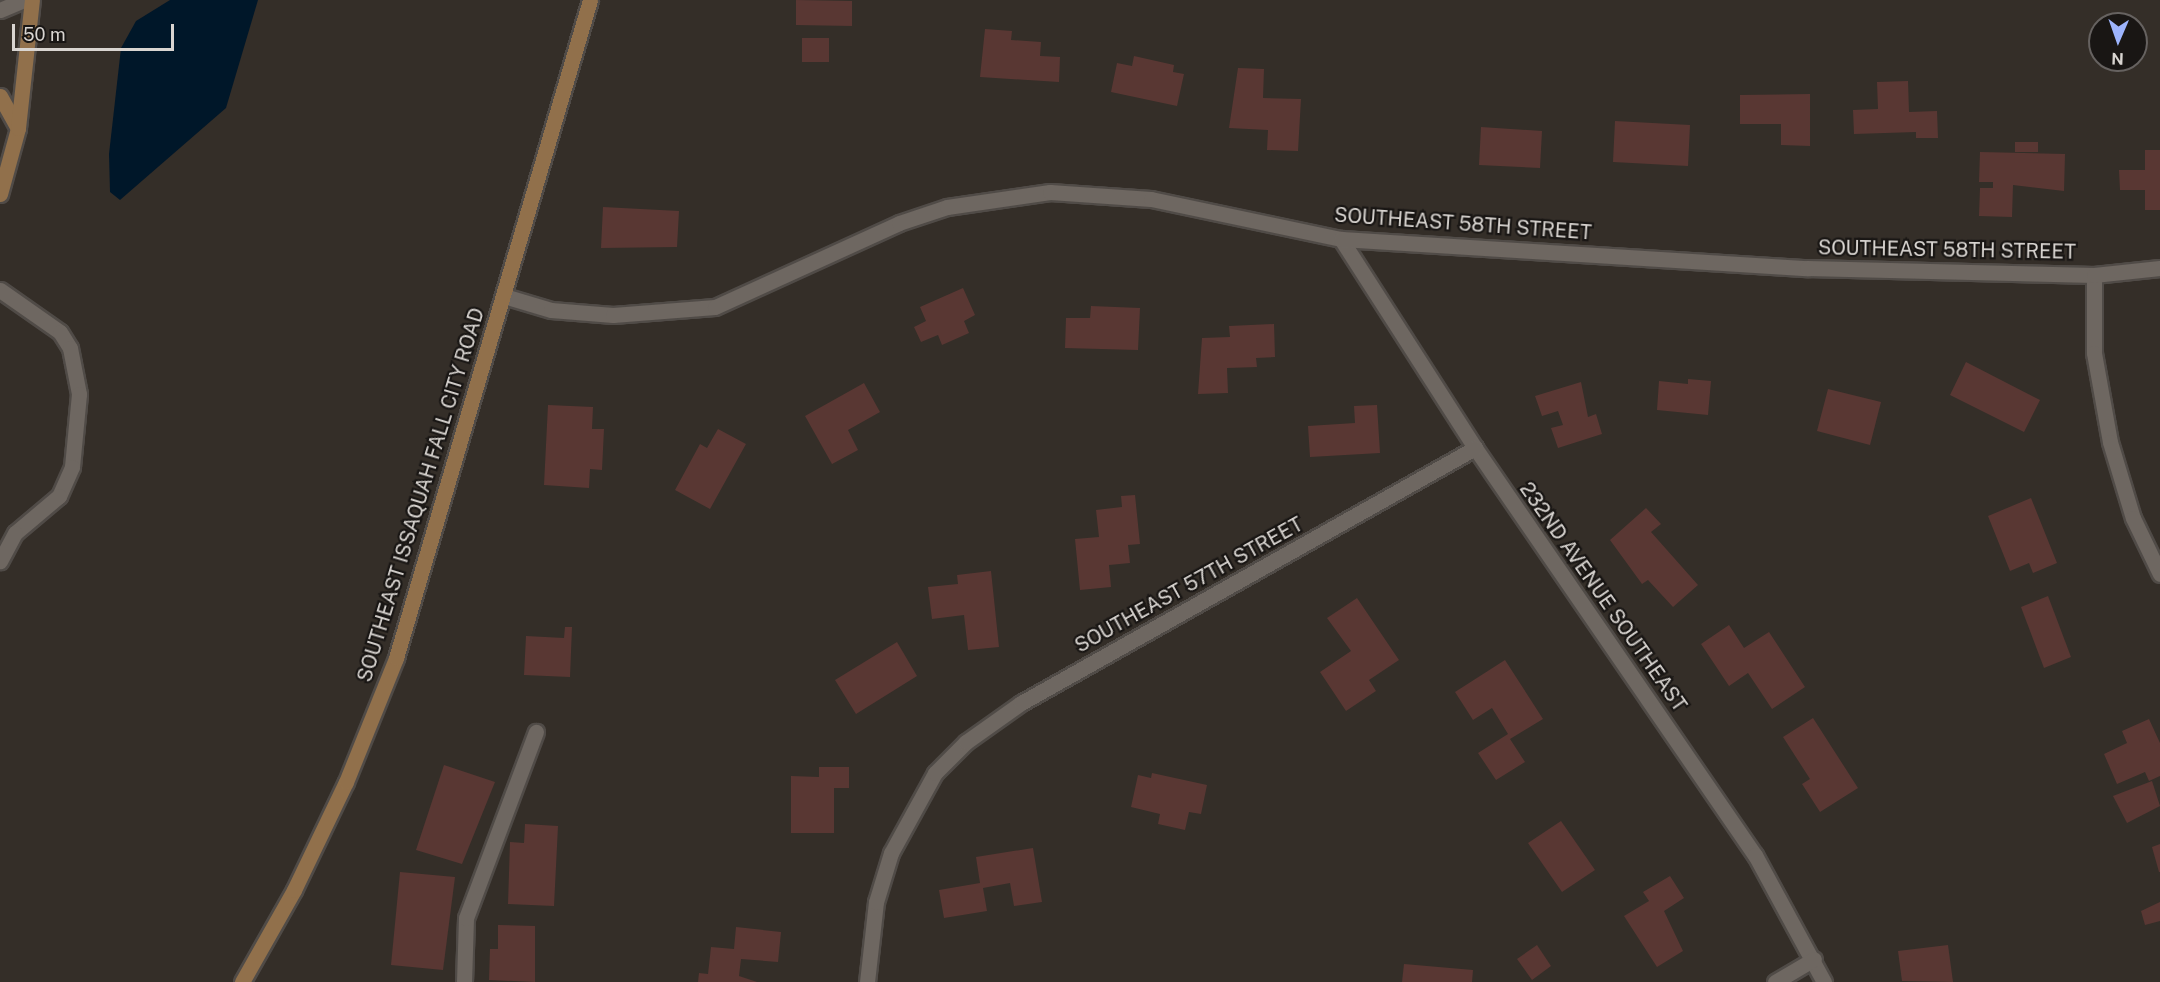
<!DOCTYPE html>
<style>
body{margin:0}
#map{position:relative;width:2160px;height:982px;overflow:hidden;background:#342e28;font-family:"Public Sans",sans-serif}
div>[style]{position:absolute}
.water>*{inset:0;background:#001729}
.building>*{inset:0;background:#593733}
.roads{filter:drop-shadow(2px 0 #504b47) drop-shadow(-2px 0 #504b47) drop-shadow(0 2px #504b47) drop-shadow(0 -2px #504b47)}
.street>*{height:15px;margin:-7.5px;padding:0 7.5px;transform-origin:7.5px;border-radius:7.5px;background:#6e6761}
.secondary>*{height:15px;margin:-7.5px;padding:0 7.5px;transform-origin:7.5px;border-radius:7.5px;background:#91704b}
span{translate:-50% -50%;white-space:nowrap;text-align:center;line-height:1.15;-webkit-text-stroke:4.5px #191614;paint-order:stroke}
.street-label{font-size:20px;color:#d9d5d1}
.north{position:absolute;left:2088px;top:12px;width:60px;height:60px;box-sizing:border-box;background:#191614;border:2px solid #666260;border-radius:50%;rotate:182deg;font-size:16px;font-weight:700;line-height:24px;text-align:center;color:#d9d5d1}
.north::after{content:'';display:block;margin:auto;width:21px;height:27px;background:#9db4fd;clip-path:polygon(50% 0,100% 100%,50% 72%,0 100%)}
.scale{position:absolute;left:12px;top:24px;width:162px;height:27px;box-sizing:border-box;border:3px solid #d9d5d1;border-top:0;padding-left:8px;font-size:18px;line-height:21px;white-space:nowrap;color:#d9d5d1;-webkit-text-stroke:4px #191614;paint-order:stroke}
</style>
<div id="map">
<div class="water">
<i style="clip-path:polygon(170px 0,258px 0,226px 108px,120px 200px,110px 192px,109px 154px,121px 48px,136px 21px)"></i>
</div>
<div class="building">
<i style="clip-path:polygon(796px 0,852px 1px,852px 26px,796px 25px)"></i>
<i style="clip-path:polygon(985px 29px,1012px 31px,1011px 40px,1041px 42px,1040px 56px,1060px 57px,1059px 82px,980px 77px)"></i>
<i style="clip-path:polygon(802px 38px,829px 38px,829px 62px,802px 62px)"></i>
<i style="clip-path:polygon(1134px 56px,1174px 65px,1173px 72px,1184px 74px,1177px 106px,1111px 92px,1117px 63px,1132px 66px)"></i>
<i style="clip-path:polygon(1238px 68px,1264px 69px,1263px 98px,1301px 99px,1298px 151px,1267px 150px,1268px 130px,1229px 128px)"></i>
<i style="clip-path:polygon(1908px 81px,1909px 112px,1937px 111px,1938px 138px,1916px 138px,1916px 132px,1854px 134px,1853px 110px,1878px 109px,1877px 82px)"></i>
<i style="clip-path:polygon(1810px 94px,1810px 146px,1781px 145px,1781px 124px,1740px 124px,1740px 95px)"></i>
<i style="clip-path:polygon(1615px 121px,1690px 125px,1688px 166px,1613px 162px)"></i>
<i style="clip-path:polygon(1481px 127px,1542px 131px,1540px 168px,1479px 165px)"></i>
<i style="clip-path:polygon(2015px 142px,2038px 142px,2038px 152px,2015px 152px)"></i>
<i style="clip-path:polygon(2145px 150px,2160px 150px,2160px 210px,2145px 210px,2145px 190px,2120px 190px,2119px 170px,2145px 170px)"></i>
<i style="clip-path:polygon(1980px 152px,2065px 154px,2064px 191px,2013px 185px,2012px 217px,1979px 216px,1980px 188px,1993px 188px,1993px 182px,1979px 182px)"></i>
<i style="clip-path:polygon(603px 207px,679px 211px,677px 247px,601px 248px)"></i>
<i style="clip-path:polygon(963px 288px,975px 315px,964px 321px,969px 333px,942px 345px,938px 335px,921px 342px,914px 327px,926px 321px,920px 307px)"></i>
<i style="clip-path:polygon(1091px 306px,1140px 308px,1138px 350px,1065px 348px,1066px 318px,1090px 318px)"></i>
<i style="clip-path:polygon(1274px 324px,1275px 357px,1256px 358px,1257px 367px,1227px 368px,1228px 393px,1198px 394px,1202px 338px,1230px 337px,1229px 326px)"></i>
<i style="clip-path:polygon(1966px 362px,2040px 400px,2024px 432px,1950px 395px)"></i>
<i style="clip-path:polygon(1688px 379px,1711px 381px,1708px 415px,1657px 410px,1659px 381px,1688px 384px)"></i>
<i style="clip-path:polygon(1581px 382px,1588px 417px,1596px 414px,1602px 434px,1558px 448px,1551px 428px,1563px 425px,1558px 411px,1542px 416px,1535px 396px)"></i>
<i style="clip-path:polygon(864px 383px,880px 412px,848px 430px,858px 450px,832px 464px,805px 416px)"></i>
<i style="clip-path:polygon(1828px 389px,1881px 402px,1870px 445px,1817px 431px)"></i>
<i style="clip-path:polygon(548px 405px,593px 407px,592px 429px,604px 429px,602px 470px,590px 469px,589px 488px,544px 485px)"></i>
<i style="clip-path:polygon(1377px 405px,1380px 453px,1310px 457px,1308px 426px,1355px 423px,1354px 406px)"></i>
<i style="clip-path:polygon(718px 429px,746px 444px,710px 509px,675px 490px,700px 444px,707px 448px)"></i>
<i style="clip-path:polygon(1135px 495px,1140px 544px,1128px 545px,1130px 563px,1109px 565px,1111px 587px,1080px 590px,1075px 539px,1099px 537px,1096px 510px,1122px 507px,1121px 496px)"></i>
<i style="clip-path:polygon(2031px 498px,2057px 563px,2033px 573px,2029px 563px,2010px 571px,1988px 516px)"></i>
<i style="clip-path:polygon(1646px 508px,1661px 524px,1651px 532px,1698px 585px,1673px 607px,1648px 580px,1642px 584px,1610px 540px)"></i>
<i style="clip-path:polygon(991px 571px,999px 647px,968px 650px,964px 615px,932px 619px,928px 587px,958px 584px,957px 575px)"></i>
<i style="clip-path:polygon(2048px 596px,2071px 657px,2044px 668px,2021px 607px)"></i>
<i style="clip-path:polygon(1357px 598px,1399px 660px,1369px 680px,1376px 691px,1346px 711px,1320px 672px,1351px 651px,1327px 618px)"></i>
<i style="clip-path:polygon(1729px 625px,1744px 648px,1769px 632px,1805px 687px,1772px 709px,1748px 673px,1729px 686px,1701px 644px)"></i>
<i style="clip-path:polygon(565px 627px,572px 627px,570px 677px,524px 675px,526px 636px,564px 638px)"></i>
<i style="clip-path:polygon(897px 642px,917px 676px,856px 714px,835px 680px)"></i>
<i style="clip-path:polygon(1505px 660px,1543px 719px,1510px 739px,1525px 762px,1496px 780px,1478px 753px,1508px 734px,1492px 708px,1473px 720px,1455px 692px)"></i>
<i style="clip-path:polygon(1813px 718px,1858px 788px,1820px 812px,1802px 784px,1810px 779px,1783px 737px)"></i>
<i style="clip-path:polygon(2149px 719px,2160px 743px,2160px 776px,2149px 781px,2145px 772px,2117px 784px,2104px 754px,2127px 743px,2122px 731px)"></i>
<i style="clip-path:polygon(444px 765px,495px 782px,462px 864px,416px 850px)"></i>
<i style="clip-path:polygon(819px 767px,849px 767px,849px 788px,834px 788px,834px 833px,791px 833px,791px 776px,819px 777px)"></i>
<i style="clip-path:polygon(1152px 773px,1207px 785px,1201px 814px,1189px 812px,1185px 830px,1158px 824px,1160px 814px,1131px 807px,1138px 775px,1151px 778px)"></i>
<i style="clip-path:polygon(2152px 781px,2160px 806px,2127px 823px,2113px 796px)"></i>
<i style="clip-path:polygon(1561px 821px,1595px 870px,1562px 892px,1528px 843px)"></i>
<i style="clip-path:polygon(525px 824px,558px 826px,554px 906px,508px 904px,510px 842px,524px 843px)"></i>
<i style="clip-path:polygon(2160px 844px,2160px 872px,2159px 872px,2152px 847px)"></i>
<i style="clip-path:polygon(1033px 848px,1042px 902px,1014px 906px,1010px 883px,983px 888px,987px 911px,944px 918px,939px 890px,980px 883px,976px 857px)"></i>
<i style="clip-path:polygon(400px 872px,455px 877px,443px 970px,391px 965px)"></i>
<i style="clip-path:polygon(1670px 876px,1684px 898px,1664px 911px,1683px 951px,1657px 967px,1624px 916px,1649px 901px,1643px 892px)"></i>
<i style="clip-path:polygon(2160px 902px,2160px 921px,2145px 925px,2141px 911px)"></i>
<i style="clip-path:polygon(498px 925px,535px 926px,535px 982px,489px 980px,490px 949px,498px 949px)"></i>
<i style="clip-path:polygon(736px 927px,781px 932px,778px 962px,741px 959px,739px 976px,757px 982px,698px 982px,699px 973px,708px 974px,711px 947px,734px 949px)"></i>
<i style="clip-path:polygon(1537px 945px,1551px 966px,1532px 980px,1517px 959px)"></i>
<i style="clip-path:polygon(1948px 945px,1953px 982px,1902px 981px,1898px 951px)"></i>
<i style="clip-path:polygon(1404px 964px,1473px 970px,1472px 982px,1402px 982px)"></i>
</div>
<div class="roads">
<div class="street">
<i style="left:0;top:10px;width:25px;rotate:-23deg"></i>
<i style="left:1341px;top:239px;width:248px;rotate:57.3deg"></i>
<i style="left:1475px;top:448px;width:494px;rotate:55.5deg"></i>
<i style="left:1755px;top:855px;width:145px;rotate:61.5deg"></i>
<i style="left:2094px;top:275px;width:78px;rotate:90deg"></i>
<i style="left:2094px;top:353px;width:90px;rotate:79.8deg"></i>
<i style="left:2110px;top:442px;width:79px;rotate:73.2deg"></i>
<i style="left:2133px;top:518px;width:62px;rotate:64.3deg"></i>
<i style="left:0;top:290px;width:73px;rotate:35deg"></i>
<i style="left:60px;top:332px;width:19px;rotate:58deg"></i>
<i style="left:70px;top:348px;width:47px;rotate:78.9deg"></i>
<i style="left:79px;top:394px;width:73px;rotate:95.5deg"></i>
<i style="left:72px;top:467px;width:32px;rotate:114deg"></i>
<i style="left:59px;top:496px;width:57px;rotate:139.9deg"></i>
<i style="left:15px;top:533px;width:32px;rotate:118deg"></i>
<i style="left:504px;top:296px;width:49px;rotate:16.6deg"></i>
<i style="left:551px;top:310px;width:62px;rotate:4.6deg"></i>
<i style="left:613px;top:315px;width:102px;rotate:-4.5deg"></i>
<i style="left:715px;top:307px;width:202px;rotate:-24.5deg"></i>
<i style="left:899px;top:223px;width:51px;rotate:-18.4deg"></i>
<i style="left:947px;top:207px;width:104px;rotate:-8.3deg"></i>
<i style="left:1050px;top:192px;width:101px;rotate:4deg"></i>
<i style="left:1151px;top:199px;width:194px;rotate:11.9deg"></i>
<i style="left:1341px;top:239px;width:467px;rotate:3.6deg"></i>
<i style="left:1807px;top:268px;width:287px;rotate:1.4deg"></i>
<i style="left:2094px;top:275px;width:66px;rotate:-6.1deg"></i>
<i style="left:464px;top:982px;width:64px;rotate:-88.2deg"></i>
<i style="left:466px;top:918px;width:199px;rotate:-69.4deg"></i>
<i style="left:867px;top:982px;width:81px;rotate:-83.6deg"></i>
<i style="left:876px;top:902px;width:51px;rotate:-73deg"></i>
<i style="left:891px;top:853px;width:91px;rotate:-61.2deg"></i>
<i style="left:935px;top:773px;width:44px;rotate:-45deg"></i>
<i style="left:966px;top:742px;width:67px;rotate:-35.3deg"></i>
<i style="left:1021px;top:703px;width:521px;rotate:-29.32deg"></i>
<i style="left:1775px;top:982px;width:45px;rotate:-30.5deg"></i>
</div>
<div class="secondary">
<i style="left:0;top:96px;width:37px;rotate:61deg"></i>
<i style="left:0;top:194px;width:68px;rotate:-74.7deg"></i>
<i style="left:18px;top:128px;width:129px;rotate:-83.8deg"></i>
<i style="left:242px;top:982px;width:106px;rotate:-60.5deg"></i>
<i style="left:294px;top:890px;width:120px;rotate:-64.3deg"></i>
<i style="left:346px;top:782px;width:134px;rotate:-68deg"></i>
<i style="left:396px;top:658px;width:686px;rotate:-73.57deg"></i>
</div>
</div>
<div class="street-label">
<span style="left:1463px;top:224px;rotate:4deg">SOUTHEAST 58TH STREET</span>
<span style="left:1947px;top:250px;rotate:1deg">SOUTHEAST 58TH STREET</span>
<span style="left:421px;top:495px;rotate:-73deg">SOUTHEAST ISSAQUAH FALL CITY ROAD</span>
<span style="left:1189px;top:585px;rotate:-29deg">SOUTHEAST 57TH STREET</span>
<span style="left:1603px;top:597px;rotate:55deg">232ND AVENUE SOUTHEAST</span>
</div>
<div class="north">N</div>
<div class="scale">50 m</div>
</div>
